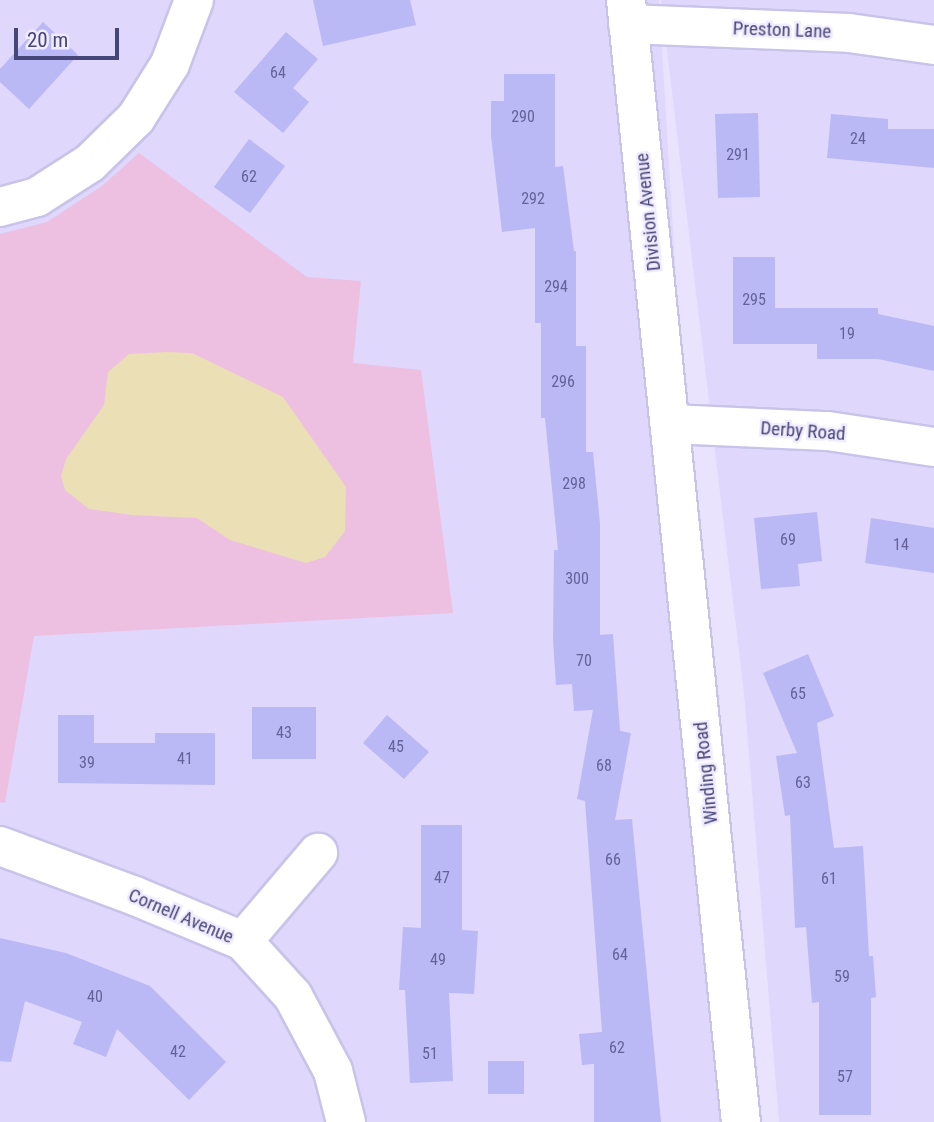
<!DOCTYPE html>
<style>
body{margin:0}
#map{position:relative;width:934px;height:1122px;overflow:hidden;background:#eae3fe;font-family:"Roboto Condensed",sans-serif}
div>[style]{position:absolute}
.residential>*{inset:0;background:#dfd7fc}
.green>*{inset:0;background:#edc0e2}
.water>*{inset:0;background:#eadfb5}
.building>*{inset:0;background:#bbb8f6}
.roads{filter:drop-shadow(2px 0 #c8c3e9) drop-shadow(-2px 0 #c8c3e9) drop-shadow(0 2px #c8c3e9) drop-shadow(0 -2px #c8c3e9)}
.street>*{height:38px;margin:-19px;padding:0 19px;transform-origin:19px;border-radius:19px;background:#fff}
span{translate:-50% -50%;white-space:nowrap;text-align:center;line-height:1.15;-webkit-text-stroke:5px #f0ebff;paint-order:stroke}
.number-label{font-size:16px;color:#646298}
.number-label span{-webkit-text-stroke-width:0}
.street-label{font-size:19px;color:#474679}
.scale{position:absolute;left:14px;top:28px;width:105px;height:32px;box-sizing:border-box;border:4px solid #474679;border-top:0;padding-left:9px;font-size:21px;line-height:24px;white-space:nowrap;color:#474679;-webkit-text-stroke:5px #f0ebff;paint-order:stroke}
</style>
<div id="map">
<div class="residential">
<i style="clip-path:polygon(0 0,659px 0,727px 1122px,0 1122px)"></i>
<i style="clip-path:polygon(661px 0,934px 0,934px 1122px,779px 1122px,744px 693px)"></i>
</div>
<div class="green">
<i style="clip-path:polygon(139px 153px,307px 277px,361px 281px,353px 363px,421px 370px,453px 613px,34px 636px,5px 803px,0 802px,0 234px,47px 222px,102px 186px)"></i>
</div>
<div class="water">
<i style="clip-path:polygon(166px 352px,192px 353px,283px 397px,346px 487px,345px 531px,325px 557px,306px 563px,230px 540px,197px 518px,132px 515px,89px 509px,65px 490px,61px 476px,66px 459px,104px 405px,108px 372px,129px 354px)"></i>
</div>
<div class="building">
<i style="clip-path:polygon(313px 0,410px 0,416px 25px,323px 46px)"></i>
<i style="clip-path:polygon(43px 22px,78px 55px,29px 109px,0 82px,0 69px)"></i>
<i style="clip-path:polygon(286px 32px,318px 59px,293px 88px,309px 102px,283px 133px,234px 92px)"></i>
<i style="clip-path:polygon(504px 74px,555px 74px,555px 167px,563px 166px,574px 251px,576px 251px,576px 346px,586px 346px,586px 452px,593px 452px,600px 524px,600px 635px,613px 634px,620px 731px,631px 733px,615px 820px,632px 819px,661px 1122px,594px 1122px,594px 1064px,582px 1065px,579px 1034px,602px 1032px,585px 801px,577px 799px,593px 710px,574px 711px,572px 684px,556px 685px,553px 639px,554px 550px,558px 550px,545px 418px,541px 418px,541px 323px,535px 323px,535px 228px,502px 232px,491px 136px,491px 101px,504px 101px)"></i>
<i style="clip-path:polygon(758px 113px,760px 197px,718px 198px,715px 114px)"></i>
<i style="clip-path:polygon(831px 114px,888px 119px,888px 129px,934px 129px,934px 168px,827px 158px)"></i>
<i style="clip-path:polygon(249px 139px,285px 166px,250px 213px,214px 187px)"></i>
<i style="clip-path:polygon(733px 257px,775px 257px,775px 308px,878px 308px,878px 314px,934px 326px,934px 371px,878px 359px,817px 359px,817px 344px,733px 344px)"></i>
<i style="clip-path:polygon(817px 512px,822px 561px,798px 564px,800px 586px,761px 589px,754px 518px)"></i>
<i style="clip-path:polygon(871px 518px,934px 528px,934px 573px,865px 563px)"></i>
<i style="clip-path:polygon(808px 654px,834px 716px,817px 723px,834px 848px,863px 846px,869px 956px,873px 956px,876px 997px,871px 998px,871px 1115px,819px 1115px,819px 1002px,812px 1003px,806px 927px,795px 928px,790px 815px,785px 816px,776px 756px,797px 753px,763px 673px)"></i>
<i style="clip-path:polygon(252px 707px,316px 707px,316px 759px,252px 759px)"></i>
<i style="clip-path:polygon(58px 715px,94px 715px,94px 743px,155px 743px,155px 733px,215px 733px,215px 785px,58px 783px)"></i>
<i style="clip-path:polygon(387px 715px,429px 752px,404px 779px,363px 743px)"></i>
<i style="clip-path:polygon(421px 825px,462px 825px,462px 930px,478px 931px,474px 994px,449px 993px,453px 1081px,410px 1083px,405px 990px,399px 990px,403px 927px,421px 928px)"></i>
<i style="clip-path:polygon(0 938px,66px 953px,150px 986px,226px 1062px,189px 1100px,117px 1029px,106px 1057px,73px 1044px,82px 1022px,25px 1001px,11px 1062px,0 1061px)"></i>
<i style="clip-path:polygon(488px 1061px,524px 1061px,524px 1094px,488px 1094px)"></i>
</div>
<div class="roads">
<div class="street">
<i style="left:626px;top:0;width:1128px;rotate:84.15deg"></i>
<i style="left:628px;top:24px;width:221px;rotate:2.3deg"></i>
<i style="left:849px;top:33px;width:86px;rotate:8deg"></i>
<i style="left:0;top:207px;width:38px;rotate:-15deg"></i>
<i style="left:37px;top:197px;width:63px;rotate:-32.7deg"></i>
<i style="left:90px;top:163px;width:64px;rotate:-44.4deg"></i>
<i style="left:136px;top:118px;width:64px;rotate:-57.8deg"></i>
<i style="left:170px;top:64px;width:68px;rotate:-69.4deg"></i>
<i style="left:671px;top:424px;width:157px;rotate:2.6deg"></i>
<i style="left:828px;top:431px;width:107px;rotate:8.6deg"></i>
<i style="left:0;top:846px;width:144px;rotate:20.3deg"></i>
<i style="left:135px;top:896px;width:117px;rotate:22.6deg"></i>
<i style="left:243px;top:941px;width:74px;rotate:47.7deg"></i>
<i style="left:293px;top:996px;width:85px;rotate:61.9deg"></i>
<i style="left:333px;top:1071px;width:53px;rotate:75.7deg"></i>
<i style="left:243px;top:941px;width:116px;rotate:-49.6deg"></i>
</div>
</div>
<div class="number-label">
<span style="left:278px;top:73px">64</span>
<span style="left:523px;top:117px">290</span>
<span style="left:858px;top:139px">24</span>
<span style="left:738px;top:155px">291</span>
<span style="left:249px;top:177px">62</span>
<span style="left:533px;top:199px">292</span>
<span style="left:556px;top:287px">294</span>
<span style="left:754px;top:300px">295</span>
<span style="left:847px;top:334px">19</span>
<span style="left:563px;top:382px">296</span>
<span style="left:574px;top:484px">298</span>
<span style="left:788px;top:540px">69</span>
<span style="left:901px;top:545px">14</span>
<span style="left:577px;top:579px">300</span>
<span style="left:584px;top:661px">70</span>
<span style="left:798px;top:694px">65</span>
<span style="left:284px;top:733px">43</span>
<span style="left:396px;top:747px">45</span>
<span style="left:185px;top:759px">41</span>
<span style="left:87px;top:763px">39</span>
<span style="left:604px;top:766px">68</span>
<span style="left:803px;top:783px">63</span>
<span style="left:613px;top:860px">66</span>
<span style="left:442px;top:878px">47</span>
<span style="left:829px;top:879px">61</span>
<span style="left:620px;top:955px">64</span>
<span style="left:438px;top:960px">49</span>
<span style="left:842px;top:977px">59</span>
<span style="left:95px;top:997px">40</span>
<span style="left:617px;top:1048px">62</span>
<span style="left:178px;top:1052px">42</span>
<span style="left:430px;top:1054px">51</span>
<span style="left:845px;top:1077px">57</span>
</div>
<div class="street-label">
<span style="left:782px;top:30px;rotate:2deg">Preston Lane</span>
<span style="left:648px;top:212px;rotate:-96deg">Division Avenue</span>
<span style="left:803px;top:431px;rotate:4deg">Derby Road</span>
<span style="left:706px;top:773px;rotate:-96deg">Winding Road</span>
<span style="left:181px;top:916px;rotate:23deg">Cornell Avenue</span>
</div>
<div class="scale">20 m</div>
</div>
